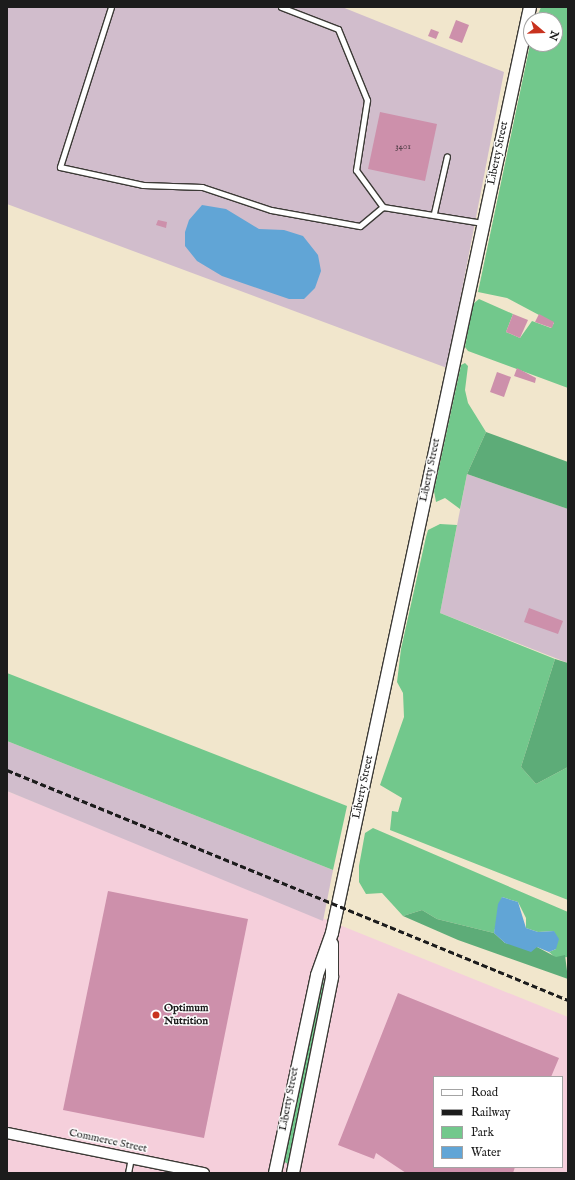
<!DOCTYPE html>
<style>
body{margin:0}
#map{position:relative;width:575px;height:1180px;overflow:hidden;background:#f1e6cc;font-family:"IM FELL English",serif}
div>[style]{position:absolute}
.built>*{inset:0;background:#f5cfdb}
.industrial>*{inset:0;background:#d1bdcc}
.green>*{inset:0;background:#72c88c}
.forest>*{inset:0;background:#5dac78}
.water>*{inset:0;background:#61a5d6}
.building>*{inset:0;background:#cd90ab}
.roads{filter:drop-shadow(1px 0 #3c3a36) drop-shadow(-1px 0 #3c3a36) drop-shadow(0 1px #3c3a36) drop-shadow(0 -1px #3c3a36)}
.service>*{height:5px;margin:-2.5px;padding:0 2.5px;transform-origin:2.5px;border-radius:2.5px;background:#fff}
.minor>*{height:10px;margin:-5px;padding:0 5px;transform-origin:5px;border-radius:5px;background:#fff}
.tertiary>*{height:12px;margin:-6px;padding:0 6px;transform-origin:6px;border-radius:6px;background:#fff}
.rail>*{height:3px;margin-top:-1.5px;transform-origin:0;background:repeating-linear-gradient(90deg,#1c1c1c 0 6px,transparent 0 9px)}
.dots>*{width:11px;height:11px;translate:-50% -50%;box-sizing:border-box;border:2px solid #fff;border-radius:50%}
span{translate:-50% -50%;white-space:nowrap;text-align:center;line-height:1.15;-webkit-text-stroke:3px #fff;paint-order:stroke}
.number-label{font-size:9px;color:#483940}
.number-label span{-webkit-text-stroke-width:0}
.street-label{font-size:11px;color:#1c1c1c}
.poi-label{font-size:11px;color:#1c1c1c;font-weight:700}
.left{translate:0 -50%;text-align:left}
.frame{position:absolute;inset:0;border:8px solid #1c1c1c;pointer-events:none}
.legend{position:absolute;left:433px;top:1076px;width:130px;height:92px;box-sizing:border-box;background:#fff;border:1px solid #a4a4a4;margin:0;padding:5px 7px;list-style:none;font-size:12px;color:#1c1c1c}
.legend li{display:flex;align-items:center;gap:8px;height:20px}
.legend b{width:20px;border:1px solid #a4a4a4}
.north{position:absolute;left:523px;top:12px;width:40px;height:40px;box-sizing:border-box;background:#fff;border:1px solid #a4a4a4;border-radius:50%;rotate:109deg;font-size:11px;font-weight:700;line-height:16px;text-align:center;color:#1c1c1c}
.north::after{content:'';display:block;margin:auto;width:14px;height:18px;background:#c8321e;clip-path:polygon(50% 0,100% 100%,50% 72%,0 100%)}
</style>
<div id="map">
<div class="built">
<i style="clip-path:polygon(evenodd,7px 791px,568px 1017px,568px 1173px,7px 1173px,7px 791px,434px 1077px,562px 1077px,562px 1167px,434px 1167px,434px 1077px)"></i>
</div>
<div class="industrial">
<i style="clip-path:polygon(7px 7px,342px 7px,504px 72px,447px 368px,7px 204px)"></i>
<i style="clip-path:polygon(467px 474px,568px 509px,568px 663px,440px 613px)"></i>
<i style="clip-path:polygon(7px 741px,333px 870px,323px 921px,7px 791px)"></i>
</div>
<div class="green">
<i style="clip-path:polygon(541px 7px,568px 7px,568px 388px,468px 351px,465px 347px,473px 304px,479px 299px,513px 314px,506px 332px,520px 338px,532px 321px,551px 328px,554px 323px,507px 298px,478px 292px,531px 40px,531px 44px,555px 44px,555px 20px,536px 20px)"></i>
<i style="clip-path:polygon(465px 363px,468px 366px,465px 390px,468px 403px,486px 432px,467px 474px,460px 509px,445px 498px,436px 502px,434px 491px,461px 365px)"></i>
<i style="clip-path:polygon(440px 524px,457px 525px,440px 613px,555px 659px,521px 767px,536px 784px,568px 767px,568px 900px,390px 830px,392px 811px,398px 812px,402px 798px,380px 785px,404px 717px,403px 693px,397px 682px,401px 649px,426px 537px,428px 530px)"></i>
<i style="clip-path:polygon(7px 673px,347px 806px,333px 870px,7px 741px)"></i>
<i style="clip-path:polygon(373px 828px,568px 912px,568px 957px,556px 958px,549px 952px,556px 949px,554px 931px,538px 932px,526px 928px,526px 918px,518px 902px,502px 897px,494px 933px,437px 919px,422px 910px,403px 916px,382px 893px,366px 894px,359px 882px,359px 866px,365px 833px)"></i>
<i style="clip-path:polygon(325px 972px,314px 1048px,288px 1164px,283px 1161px)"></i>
</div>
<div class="forest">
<i style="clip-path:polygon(486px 432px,568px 462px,568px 509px,467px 474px)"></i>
<i style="clip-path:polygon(555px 659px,568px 663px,568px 767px,536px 784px,521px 767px)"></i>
<i style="clip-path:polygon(422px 910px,437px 919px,494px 933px,505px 943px,537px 947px,556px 957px,565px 955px,568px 979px,458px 940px,403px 916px)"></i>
</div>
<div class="water">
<i style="clip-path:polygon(202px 205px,226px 209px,259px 229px,284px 230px,303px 236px,318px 255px,321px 271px,315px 288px,304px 299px,289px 299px,222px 276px,197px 261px,185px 246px,185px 232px,189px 220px)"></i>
<i style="clip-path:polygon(502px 897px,518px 902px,526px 928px,538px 932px,554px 931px,559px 939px,556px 949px,549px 952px,537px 947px,531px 952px,505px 943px,494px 933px,498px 904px)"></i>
</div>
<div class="building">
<i style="clip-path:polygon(456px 20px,469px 25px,462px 43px,449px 38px)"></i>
<i style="clip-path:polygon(431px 29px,439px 32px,436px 39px,428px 36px)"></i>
<i style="clip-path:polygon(380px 112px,437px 124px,425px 181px,368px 169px)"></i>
<i style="clip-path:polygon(158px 220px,167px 222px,166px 228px,156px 225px)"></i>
<i style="clip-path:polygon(513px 314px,528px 320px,520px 338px,506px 332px)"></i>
<i style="clip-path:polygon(539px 314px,554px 322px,552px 328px,535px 322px)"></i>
<i style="clip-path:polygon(517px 368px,536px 378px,535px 383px,514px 376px)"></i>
<i style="clip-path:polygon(497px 372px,511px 377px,504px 397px,490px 392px)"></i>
<i style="clip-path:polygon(529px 608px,563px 621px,558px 634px,524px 622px)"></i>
<i style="clip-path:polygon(108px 891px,248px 919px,204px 1138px,63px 1110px)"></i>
<i style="clip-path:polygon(398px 993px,559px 1058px,551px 1077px,434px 1077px,434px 1167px,515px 1167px,513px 1173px,406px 1173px,376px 1153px,374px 1159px,338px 1145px)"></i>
</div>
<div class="roads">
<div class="service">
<i style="left:111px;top:7px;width:168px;rotate:107.7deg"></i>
<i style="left:60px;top:167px;width:85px;rotate:12.2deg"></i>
<i style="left:143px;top:185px;width:59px;rotate:1.9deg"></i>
<i style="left:202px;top:187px;width:73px;rotate:18.4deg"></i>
<i style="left:271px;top:210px;width:90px;rotate:10.2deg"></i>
<i style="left:360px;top:226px;width:30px;rotate:-40deg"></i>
<i style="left:383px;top:207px;width:101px;rotate:9.1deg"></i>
<i style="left:281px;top:7px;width:61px;rotate:21.1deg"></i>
<i style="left:338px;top:29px;width:77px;rotate:67.8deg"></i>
<i style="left:367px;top:100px;width:71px;rotate:98.9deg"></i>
<i style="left:356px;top:170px;width:46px;rotate:53.9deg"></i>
<i style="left:434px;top:213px;width:58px;rotate:-77.2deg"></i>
<i style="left:128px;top:1173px;width:15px;rotate:-79deg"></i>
</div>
<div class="minor">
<i style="left:7px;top:1133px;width:201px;rotate:11.5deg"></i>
</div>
<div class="tertiary">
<i style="left:275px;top:1173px;width:202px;rotate:-78deg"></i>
<i style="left:317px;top:975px;width:45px;rotate:-70.3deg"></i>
<i style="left:332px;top:933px;width:947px;rotate:-77.93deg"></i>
<i style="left:293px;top:1173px;width:200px;rotate:-78.7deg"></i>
<i style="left:332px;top:977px;width:33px;rotate:-90deg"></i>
</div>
</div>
<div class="rail">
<i style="left:7px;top:770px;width:606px;rotate:22.29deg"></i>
</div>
<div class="dots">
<i style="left:156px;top:1015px;background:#c8321e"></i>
</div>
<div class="number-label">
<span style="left:403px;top:147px">3401</span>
</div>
<div class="street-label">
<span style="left:498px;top:153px;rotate:-78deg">Liberty Street</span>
<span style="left:430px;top:470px;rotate:-78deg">Liberty Street</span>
<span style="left:363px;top:787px;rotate:-78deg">Liberty Street</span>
<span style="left:289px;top:1099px;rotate:-79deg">Liberty Street</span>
<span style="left:108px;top:1141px;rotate:12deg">Commerce Street</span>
</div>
<div class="poi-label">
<span class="left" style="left:164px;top:1015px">Optimum<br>Nutrition</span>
</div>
<div class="frame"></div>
<ul class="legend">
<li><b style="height:5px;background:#fff"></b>Road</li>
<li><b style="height:5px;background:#1c1c1c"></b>Railway</li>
<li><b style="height:11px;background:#72c88c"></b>Park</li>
<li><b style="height:11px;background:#61a5d6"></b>Water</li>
</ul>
<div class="north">N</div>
</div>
